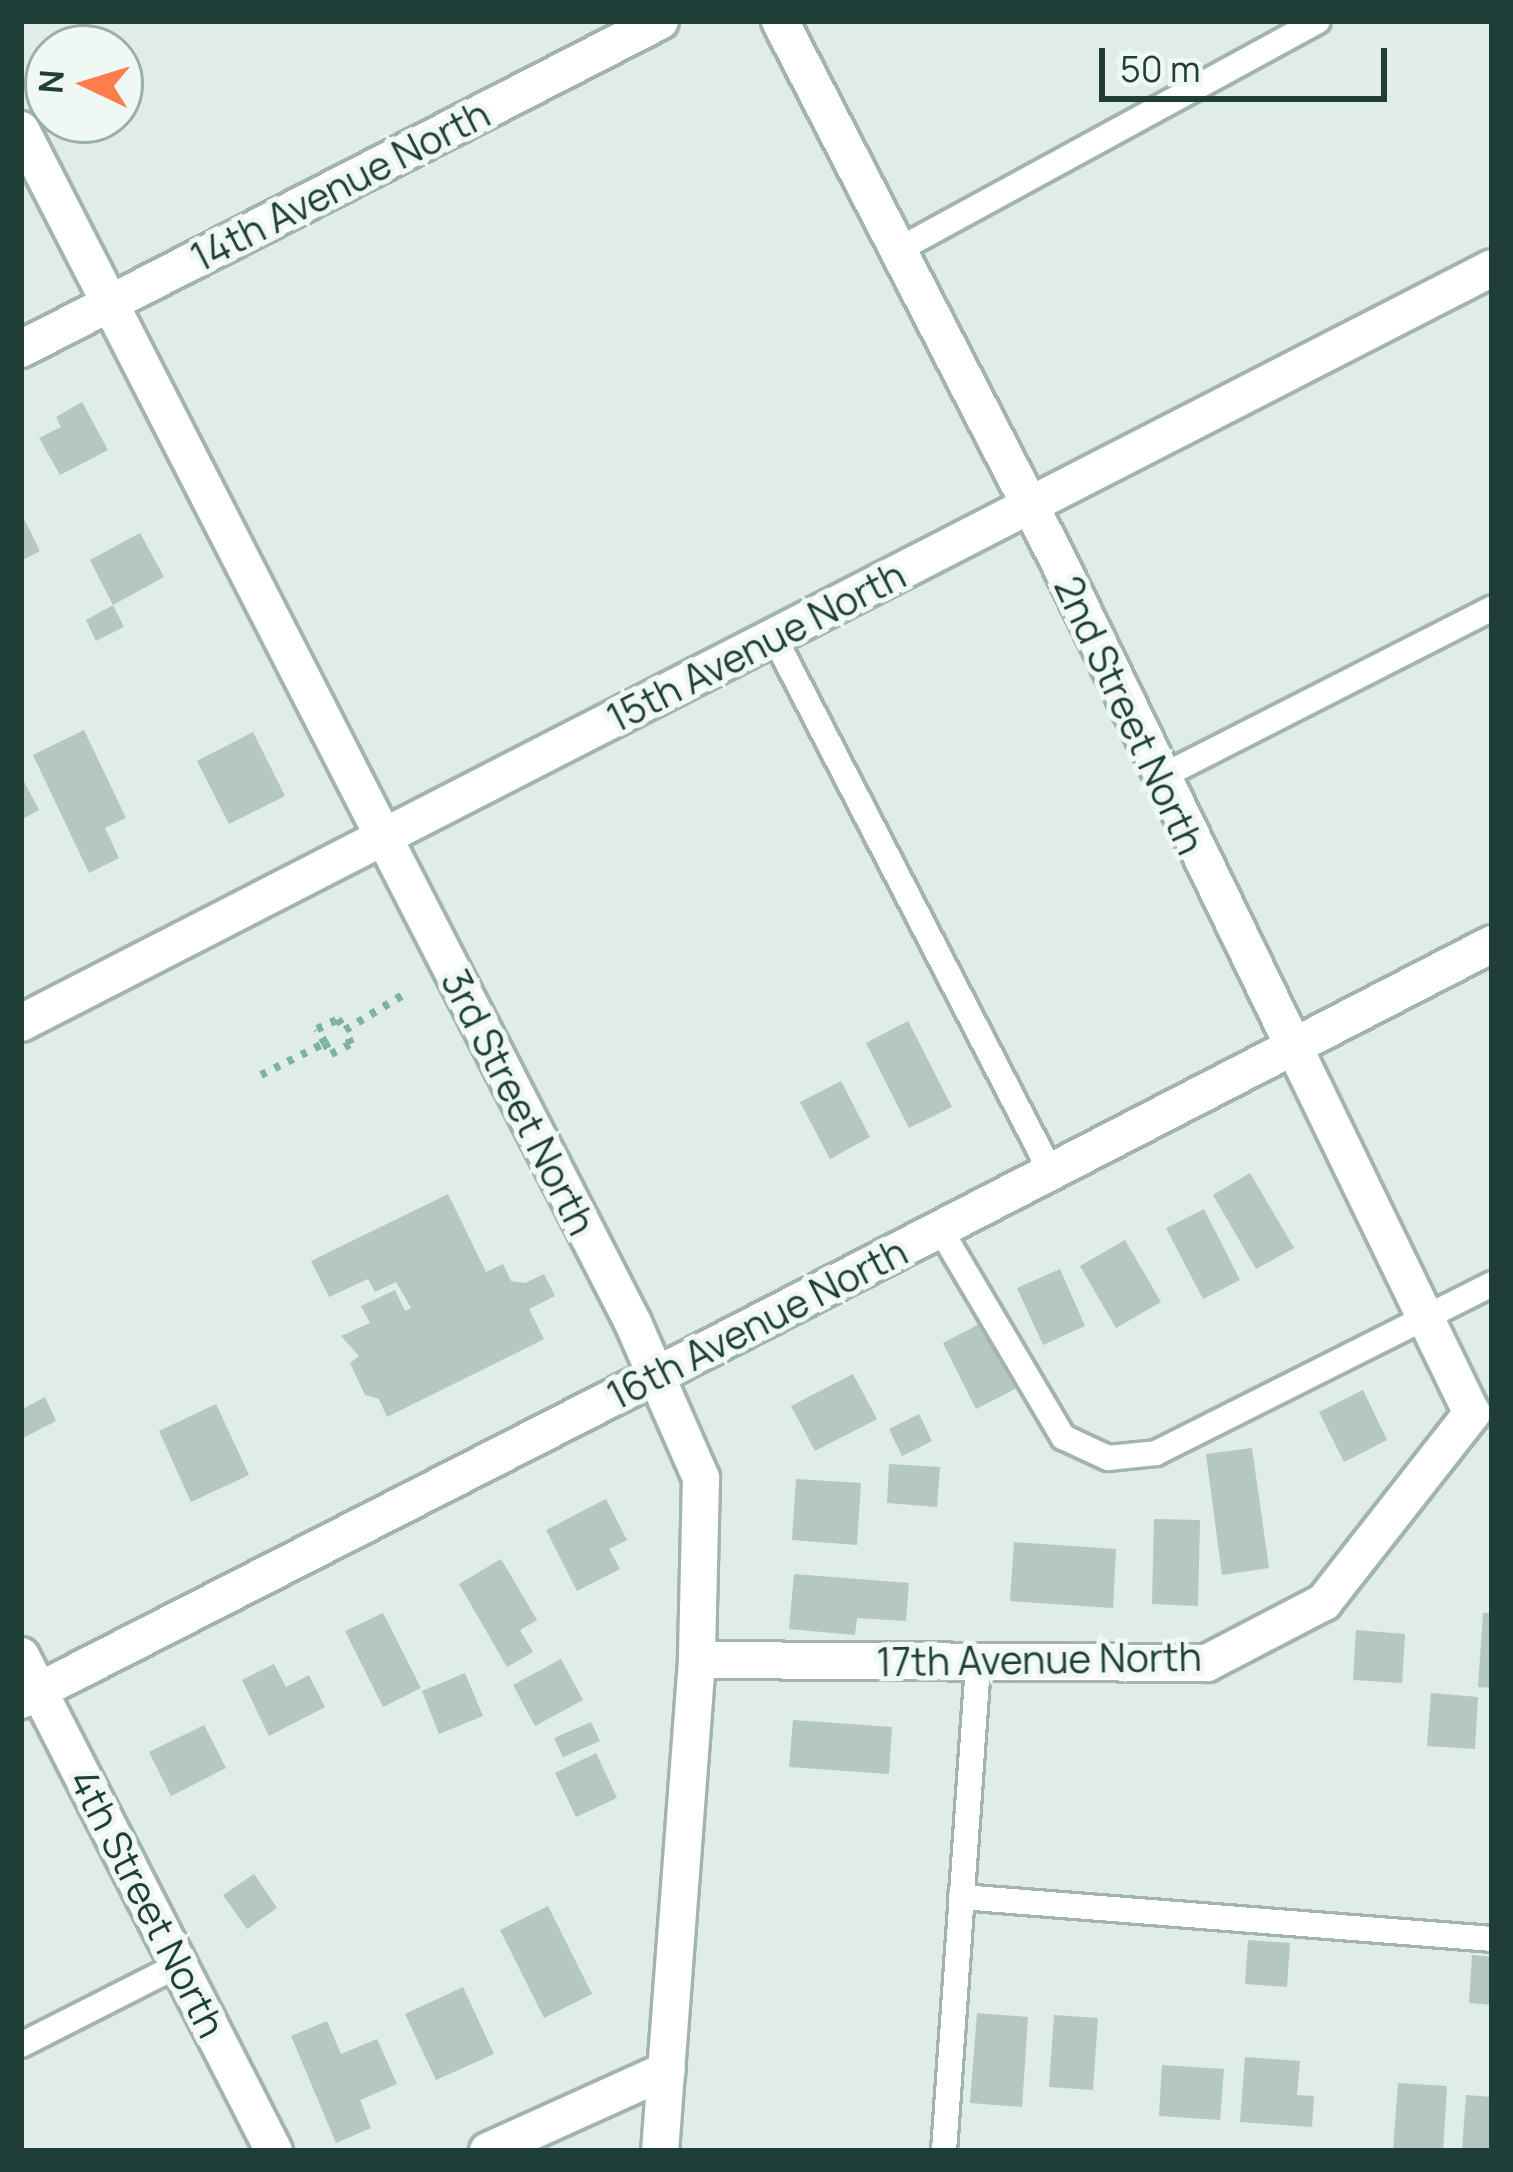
<!DOCTYPE html>
<style>
body{margin:0}
#map{position:relative;width:1513px;height:2172px;overflow:hidden;background:#dfece7;font-family:Manrope,sans-serif}
div>[style]{position:absolute}
.building>*{inset:0;background:#b4c7c0}
.path>*{height:8px;margin-top:-4px;transform-origin:0;background:repeating-linear-gradient(90deg,#7cb3a4 0 6px,transparent 0 15px)}
.roads{filter:drop-shadow(3px 0 #a1b4af) drop-shadow(-3px 0 #a1b4af) drop-shadow(0 3px #a1b4af) drop-shadow(0 -3px #a1b4af)}
.lane>*{height:24px;margin:-12px;padding:0 12px;transform-origin:12px;border-radius:12px;background:#fff}
.street>*{height:36px;margin:-18px;padding:0 18px;transform-origin:18px;border-radius:18px;background:#fff}
.secondary>*{height:36px;margin:-18px;padding:0 18px;transform-origin:18px;border-radius:18px;background:#fff}
span{translate:-50% -50%;white-space:nowrap;text-align:center;line-height:1.15;-webkit-text-stroke:10px #f0f8f4;paint-order:stroke}
.street-label{font-size:39px;color:#1e3e37}
.frame{position:absolute;inset:0;border:24px solid #1e3e37;pointer-events:none}
.north{position:absolute;left:24px;top:24px;width:120px;height:120px;box-sizing:border-box;background:#f0f8f4;border:3px solid #9caea8;border-radius:50%;rotate:274deg;font-size:33px;font-weight:700;line-height:48px;text-align:center;color:#1e3e37}
.north::after{content:'';display:block;margin:auto;width:42px;height:54px;background:#ff7d4a;clip-path:polygon(50% 0,100% 100%,50% 72%,0 100%)}
.scale{position:absolute;left:1099px;top:48px;width:288px;height:54px;box-sizing:border-box;border:6px solid #1e3e37;border-top:0;padding-left:15px;font-size:36px;line-height:42px;white-space:nowrap;color:#1e3e37;-webkit-text-stroke:9px #f0f8f4;paint-order:stroke}
</style>
<div id="map">
<div class="building">
<i style="clip-path:polygon(82px 402px,108px 450px,60px 475px,39px 438px,61px 427px,56px 417px)"></i>
<i style="clip-path:polygon(21px 513px,40px 551px,21px 561px)"></i>
<i style="clip-path:polygon(140px 533px,164px 577px,113px 605px,90px 560px)"></i>
<i style="clip-path:polygon(113px 605px,124px 627px,96px 641px,86px 620px)"></i>
<i style="clip-path:polygon(84px 730px,126px 818px,105px 828px,119px 858px,89px 873px,33px 755px)"></i>
<i style="clip-path:polygon(253px 732px,285px 796px,229px 824px,197px 761px)"></i>
<i style="clip-path:polygon(21px 776px,39px 810px,21px 820px)"></i>
<i style="clip-path:polygon(908px 1021px,952px 1107px,909px 1128px,866px 1043px)"></i>
<i style="clip-path:polygon(841px 1081px,870px 1137px,830px 1159px,800px 1102px)"></i>
<i style="clip-path:polygon(1250px 1173px,1294px 1248px,1256px 1269px,1213px 1195px)"></i>
<i style="clip-path:polygon(448px 1194px,486px 1272px,503px 1264px,511px 1281px,525px 1283px,544px 1274px,555px 1296px,529px 1309px,544px 1339px,387px 1417px,379px 1399px,365px 1395px,350px 1363px,359px 1356px,341px 1336px,370px 1323px,361px 1306px,395px 1290px,405px 1311px,411px 1308px,396px 1282px,375px 1292px,368px 1279px,329px 1297px,311px 1261px)"></i>
<i style="clip-path:polygon(1204px 1209px,1240px 1280px,1203px 1299px,1166px 1228px)"></i>
<i style="clip-path:polygon(1125px 1240px,1161px 1302px,1116px 1328px,1080px 1266px)"></i>
<i style="clip-path:polygon(1060px 1269px,1085px 1326px,1043px 1345px,1017px 1288px)"></i>
<i style="clip-path:polygon(987px 1320px,1021px 1386px,976px 1409px,943px 1343px)"></i>
<i style="clip-path:polygon(853px 1374px,877px 1419px,815px 1451px,791px 1406px)"></i>
<i style="clip-path:polygon(1363px 1390px,1387px 1440px,1344px 1462px,1319px 1412px)"></i>
<i style="clip-path:polygon(45px 1397px,56px 1421px,21px 1439px,21px 1410px)"></i>
<i style="clip-path:polygon(216px 1404px,249px 1475px,191px 1502px,159px 1431px)"></i>
<i style="clip-path:polygon(919px 1414px,932px 1441px,902px 1456px,889px 1429px)"></i>
<i style="clip-path:polygon(1252px 1448px,1269px 1568px,1222px 1575px,1206px 1454px)"></i>
<i style="clip-path:polygon(889px 1464px,940px 1467px,937px 1507px,887px 1503px)"></i>
<i style="clip-path:polygon(796px 1479px,861px 1483px,857px 1545px,792px 1540px)"></i>
<i style="clip-path:polygon(606px 1499px,627px 1540px,609px 1549px,620px 1569px,577px 1591px,546px 1530px)"></i>
<i style="clip-path:polygon(1154px 1519px,1200px 1520px,1198px 1606px,1152px 1604px)"></i>
<i style="clip-path:polygon(1014px 1542px,1116px 1549px,1113px 1608px,1010px 1601px)"></i>
<i style="clip-path:polygon(501px 1559px,537px 1620px,520px 1630px,533px 1652px,507px 1667px,459px 1584px)"></i>
<i style="clip-path:polygon(794px 1574px,909px 1583px,906px 1621px,857px 1618px,855px 1635px,789px 1629px)"></i>
<i style="clip-path:polygon(383px 1613px,421px 1688px,383px 1707px,345px 1631px)"></i>
<i style="clip-path:polygon(1483px 1613px,1492px 1613px,1492px 1688px,1478px 1687px)"></i>
<i style="clip-path:polygon(1356px 1630px,1405px 1634px,1402px 1683px,1353px 1680px)"></i>
<i style="clip-path:polygon(561px 1659px,583px 1700px,535px 1726px,513px 1685px)"></i>
<i style="clip-path:polygon(274px 1664px,286px 1687px,309px 1675px,325px 1707px,269px 1736px,242px 1680px)"></i>
<i style="clip-path:polygon(465px 1673px,483px 1716px,439px 1734px,422px 1691px)"></i>
<i style="clip-path:polygon(1431px 1693px,1478px 1697px,1475px 1749px,1427px 1746px)"></i>
<i style="clip-path:polygon(793px 1720px,892px 1727px,889px 1774px,789px 1767px)"></i>
<i style="clip-path:polygon(591px 1722px,600px 1741px,563px 1757px,554px 1738px)"></i>
<i style="clip-path:polygon(204px 1725px,226px 1768px,171px 1796px,149px 1752px)"></i>
<i style="clip-path:polygon(596px 1753px,617px 1798px,576px 1817px,555px 1773px)"></i>
<i style="clip-path:polygon(254px 1874px,277px 1908px,247px 1929px,223px 1895px)"></i>
<i style="clip-path:polygon(548px 1906px,592px 1994px,544px 2018px,500px 1930px)"></i>
<i style="clip-path:polygon(1248px 1940px,1290px 1943px,1287px 1987px,1245px 1984px)"></i>
<i style="clip-path:polygon(1472px 1955px,1492px 1957px,1492px 2005px,1469px 2003px)"></i>
<i style="clip-path:polygon(463px 1987px,494px 2054px,436px 2080px,405px 2014px)"></i>
<i style="clip-path:polygon(977px 2013px,1028px 2017px,1022px 2107px,970px 2103px)"></i>
<i style="clip-path:polygon(1054px 2015px,1098px 2018px,1093px 2090px,1049px 2087px)"></i>
<i style="clip-path:polygon(327px 2021px,341px 2054px,377px 2039px,397px 2084px,360px 2100px,371px 2128px,336px 2143px,291px 2036px)"></i>
<i style="clip-path:polygon(1245px 2057px,1300px 2061px,1297px 2095px,1314px 2096px,1312px 2127px,1240px 2122px)"></i>
<i style="clip-path:polygon(1162px 2065px,1224px 2069px,1220px 2120px,1159px 2116px)"></i>
<i style="clip-path:polygon(1398px 2083px,1447px 2086px,1443px 2151px,1393px 2151px)"></i>
<i style="clip-path:polygon(1466px 2095px,1492px 2097px,1492px 2151px,1462px 2150px)"></i>
</div>
<div class="path">
<i style="left:325px;top:1043px;width:16px;rotate:-120deg"></i>
<i style="left:317px;top:1029px;width:23px;rotate:-25deg"></i>
<i style="left:338px;top:1019px;width:13px;rotate:58deg"></i>
<i style="left:261px;top:1075px;width:72px;rotate:-26.6deg"></i>
<i style="left:325px;top:1043px;width:13px;rotate:61deg"></i>
<i style="left:331px;top:1054px;width:22px;rotate:-27deg"></i>
<i style="left:351px;top:1044px;width:15px;rotate:-113deg"></i>
<i style="left:345px;top:1030px;width:74px;rotate:-31.1deg"></i>
</div>
<div class="roads">
<div class="lane">
<i style="left:898px;top:250px;width:478px;rotate:-28.6deg"></i>
<i style="left:774px;top:637px;width:602px;rotate:62.63deg"></i>
<i style="left:1157px;top:779px;width:376px;rotate:-27deg"></i>
<i style="left:940px;top:1229px;width:242px;rotate:59.4deg"></i>
<i style="left:1063px;top:1437px;width:50px;rotate:25deg"></i>
<i style="left:1108px;top:1458px;width:48px;rotate:-5.9deg"></i>
<i style="left:1156px;top:1453px;width:376px;rotate:-26.7deg"></i>
<i style="left:961px;top:1897px;width:533px;rotate:4.52deg"></i>
<i style="left:21px;top:2045px;width:177px;rotate:-26.9deg"></i>
<i style="left:944px;top:2151px;width:490px;rotate:-86deg"></i>
</div>
<div class="street">
<i style="left:21px;top:349px;width:718px;rotate:-27.17deg"></i>
<i style="left:21px;top:1023px;width:1653px;rotate:-27.17deg"></i>
<i style="left:1293px;top:1045px;width:409px;rotate:64.1deg"></i>
<i style="left:21px;top:1656px;width:556px;rotate:62.93deg"></i>
<i style="left:697px;top:1660px;width:510px;rotate:0.34deg"></i>
<i style="left:1207px;top:1663px;width:132px;rotate:-27.5deg"></i>
<i style="left:1324px;top:1602px;width:240px;rotate:-51.9deg"></i>
<i style="left:21px;top:1700px;width:716px;rotate:-27.07deg"></i>
<i style="left:488px;top:2151px;width:196px;rotate:-24.3deg"></i>
</div>
<div class="secondary">
<i style="left:780px;top:21px;width:604px;rotate:62.71deg"></i>
<i style="left:1057px;top:558px;width:541px;rotate:64.15deg"></i>
<i style="left:21px;top:130px;width:1341px;rotate:62.84deg"></i>
<i style="left:633px;top:1323px;width:169px;rotate:66.3deg"></i>
<i style="left:701px;top:1478px;width:182px;rotate:91.3deg"></i>
<i style="left:697px;top:1660px;width:492px;rotate:94.3deg"></i>
<i style="left:659px;top:1374px;width:937px;rotate:-27.3deg"></i>
</div>
</div>
<div class="street-label">
<span style="left:340px;top:185px;rotate:-27deg">14th Avenue North</span>
<span style="left:756px;top:646px;rotate:-27deg">15th Avenue North</span>
<span style="left:1130px;top:715px;rotate:65deg">2nd Street North</span>
<span style="left:519px;top:1102px;rotate:63deg">3rd Street North</span>
<span style="left:757px;top:1323px;rotate:-27deg">16th Avenue North</span>
<span style="left:1039px;top:1659px;rotate:-1deg">17th Avenue North</span>
<span style="left:148px;top:1903px;rotate:63deg">4th Street North</span>
</div>
<div class="frame"></div>
<div class="north">N</div>
<div class="scale">50 m</div>
</div>
